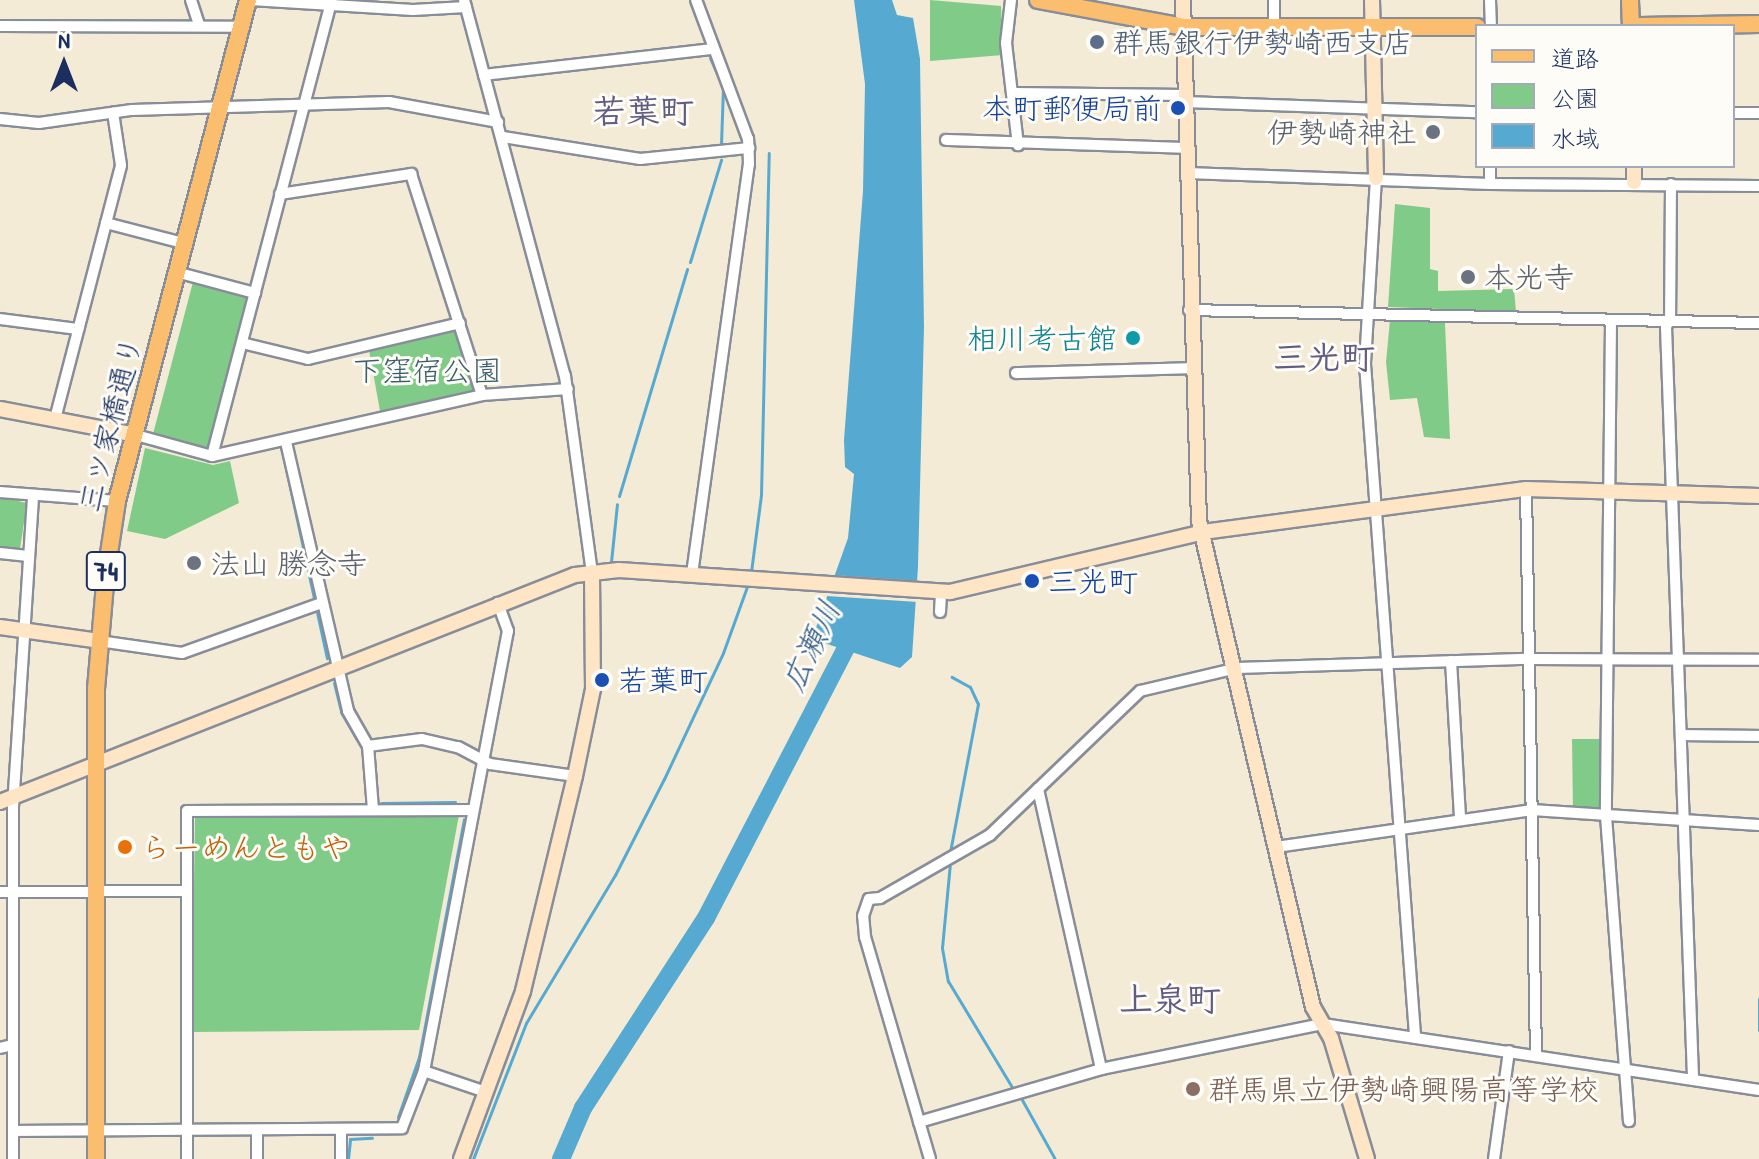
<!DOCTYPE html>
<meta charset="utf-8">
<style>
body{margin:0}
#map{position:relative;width:1759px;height:1159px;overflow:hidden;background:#f4ebd6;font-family:"Patrick Hand","Klee One",sans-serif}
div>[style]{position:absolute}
.green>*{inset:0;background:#80cb88}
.water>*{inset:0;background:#56aad1}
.pier>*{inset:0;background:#f4ebd6}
.stream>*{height:3px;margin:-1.5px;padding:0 1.5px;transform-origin:1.5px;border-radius:1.5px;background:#56aad1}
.river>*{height:18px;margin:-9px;padding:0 9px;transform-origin:9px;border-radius:9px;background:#56aad1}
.roads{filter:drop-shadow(2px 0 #888d9a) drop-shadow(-2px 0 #888d9a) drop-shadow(0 2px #888d9a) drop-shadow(0 -2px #888d9a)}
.street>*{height:10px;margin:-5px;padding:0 5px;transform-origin:5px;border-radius:5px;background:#fff}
.secondary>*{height:14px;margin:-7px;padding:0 7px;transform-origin:7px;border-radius:7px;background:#fde5c5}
.primary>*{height:16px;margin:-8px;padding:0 8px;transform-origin:8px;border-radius:8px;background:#fbbe6e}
.dots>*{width:22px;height:22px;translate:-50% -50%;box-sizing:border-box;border:4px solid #fdfcf7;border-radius:50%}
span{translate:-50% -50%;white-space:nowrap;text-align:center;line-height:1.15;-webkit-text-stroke:6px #fdfcf7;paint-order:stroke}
.shield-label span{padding:2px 6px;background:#fdfcf7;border:2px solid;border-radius:6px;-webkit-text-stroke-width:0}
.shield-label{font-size:28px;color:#1b2f5e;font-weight:700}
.service-label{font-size:30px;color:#4e5e75}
.left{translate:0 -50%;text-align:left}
.transit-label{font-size:30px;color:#164399}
.right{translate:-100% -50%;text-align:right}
.worship-label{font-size:30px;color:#5b616d}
.culture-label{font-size:30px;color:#0d838f}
.park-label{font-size:30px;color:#395e6b}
.street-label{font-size:30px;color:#1b2f5e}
.food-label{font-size:30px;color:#c56008}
.education-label{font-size:30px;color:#785e54}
.water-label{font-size:32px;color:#305a86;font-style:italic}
.quarter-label{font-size:34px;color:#615c81;font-weight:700}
.legend{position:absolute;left:1475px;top:24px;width:260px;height:144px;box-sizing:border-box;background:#fdfcf7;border:2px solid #a3aaba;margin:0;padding:10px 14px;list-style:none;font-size:24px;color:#1b2f5e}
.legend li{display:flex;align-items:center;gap:16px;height:40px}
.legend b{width:40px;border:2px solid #a3aaba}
.north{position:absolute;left:24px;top:24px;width:80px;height:80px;-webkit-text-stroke:6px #fdfcf7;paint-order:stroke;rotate:0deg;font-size:22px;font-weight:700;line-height:32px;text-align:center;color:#1b2f5e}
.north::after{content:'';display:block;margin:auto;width:28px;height:36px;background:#1b2f5e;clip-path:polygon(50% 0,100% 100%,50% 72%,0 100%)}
</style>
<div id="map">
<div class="green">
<i style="clip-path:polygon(930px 0,1001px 6px,1003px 55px,930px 61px)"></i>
<i style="clip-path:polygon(1395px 204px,1430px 208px,1430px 269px,1438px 271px,1438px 291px,1514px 289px,1516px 312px,1388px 307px)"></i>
<i style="clip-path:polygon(193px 282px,248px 297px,208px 451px,153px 434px)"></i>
<i style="clip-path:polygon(1390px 320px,1445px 323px,1450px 439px,1424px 437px,1417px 398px,1390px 400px,1386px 362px)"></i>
<i style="clip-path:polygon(453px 330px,459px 333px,476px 387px,473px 392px,380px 411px,369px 350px)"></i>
<i style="clip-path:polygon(145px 448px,213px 465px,230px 461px,239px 503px,165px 539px,127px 531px)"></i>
<i style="clip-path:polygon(0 497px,27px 503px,20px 549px,0 547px)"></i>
<i style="clip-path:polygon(1572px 739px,1602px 739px,1599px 811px,1573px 810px)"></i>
<i style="clip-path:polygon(195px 815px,459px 815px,419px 1030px,192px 1032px)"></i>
</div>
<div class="water">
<i style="clip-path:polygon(854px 0,892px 0,897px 15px,913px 18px,920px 59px,924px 327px,918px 567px,912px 657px,900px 668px,812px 639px,848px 538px,854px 474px,845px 467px,844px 440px,863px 191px,865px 84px)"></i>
</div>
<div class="pier">
<i style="clip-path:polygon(832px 575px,921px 581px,918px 602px,827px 596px)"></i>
</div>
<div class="stream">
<i style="left:710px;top:58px;width:32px;rotate:66deg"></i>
<i style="left:723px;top:87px;width:56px;rotate:92deg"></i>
<i style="left:690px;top:262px;width:107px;rotate:-73.1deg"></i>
<i style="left:283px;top:455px;width:208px;rotate:77.8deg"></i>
<i style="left:619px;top:496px;width:237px;rotate:-73.3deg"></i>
<i style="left:611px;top:562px;width:58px;rotate:-84.1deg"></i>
<i style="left:751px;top:572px;width:78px;rotate:-82.6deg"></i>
<i style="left:761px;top:495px;width:342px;rotate:-88.7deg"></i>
<i style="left:334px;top:683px;width:30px;rotate:76deg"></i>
<i style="left:341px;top:712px;width:32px;rotate:60deg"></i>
<i style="left:363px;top:756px;width:34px;rotate:85deg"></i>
<i style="left:381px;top:803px;width:74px;rotate:-0.8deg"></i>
<i style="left:950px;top:852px;width:151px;rotate:-79.3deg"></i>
<i style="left:978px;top:704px;width:19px;rotate:-115deg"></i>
<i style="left:970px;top:687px;width:21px;rotate:-151deg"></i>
<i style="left:950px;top:863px;width:85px;rotate:95.4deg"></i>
<i style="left:942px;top:948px;width:34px;rotate:80deg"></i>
<i style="left:948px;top:981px;width:124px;rotate:58.9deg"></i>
<i style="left:1759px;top:999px;width:31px;rotate:90deg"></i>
<i style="left:1021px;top:1098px;width:70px;rotate:60.9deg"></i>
<i style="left:398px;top:1117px;width:64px;rotate:-70.7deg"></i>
<i style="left:419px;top:1057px;width:242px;rotate:-79.3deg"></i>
<i style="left:348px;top:1159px;width:20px;rotate:-84deg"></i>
<i style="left:350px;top:1139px;width:22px;rotate:-3deg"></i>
<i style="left:473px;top:1159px;width:146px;rotate:-68.7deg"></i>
<i style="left:526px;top:1023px;width:173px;rotate:-59deg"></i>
<i style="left:615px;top:875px;width:108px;rotate:-63deg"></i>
<i style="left:664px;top:779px;width:139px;rotate:-64.9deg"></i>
<i style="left:723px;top:653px;width:73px;rotate:-70.1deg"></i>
</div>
<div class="river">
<i style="left:561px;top:1159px;width:56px;rotate:-66.7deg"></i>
<i style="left:583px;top:1108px;width:226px;rotate:-57.1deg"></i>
<i style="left:706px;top:918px;width:326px;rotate:-62.6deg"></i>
</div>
<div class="roads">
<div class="street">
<i style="left:191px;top:0;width:25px;rotate:72deg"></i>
<i style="left:251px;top:0;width:162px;rotate:3.5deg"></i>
<i style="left:413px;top:10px;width:53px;rotate:-3.2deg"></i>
<i style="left:464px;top:0;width:389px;rotate:75deg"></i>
<i style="left:565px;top:376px;width:198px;rotate:82.2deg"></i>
<i style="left:1011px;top:0;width:43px;rotate:96.6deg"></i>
<i style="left:1006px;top:43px;width:103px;rotate:83.3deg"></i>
<i style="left:1274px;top:0;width:29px;rotate:90deg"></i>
<i style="left:1490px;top:0;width:26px;rotate:88deg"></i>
<i style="left:0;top:26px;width:241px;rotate:0.2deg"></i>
<i style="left:484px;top:75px;width:230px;rotate:-6.5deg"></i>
<i style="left:1014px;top:93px;width:171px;rotate:0.7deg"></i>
<i style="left:1185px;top:102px;width:292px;rotate:2deg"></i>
<i style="left:1733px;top:113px;width:26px"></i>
<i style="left:0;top:119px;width:39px;rotate:6deg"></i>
<i style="left:39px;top:123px;width:94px;rotate:-8deg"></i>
<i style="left:132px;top:110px;width:257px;rotate:-1.8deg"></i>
<i style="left:389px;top:102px;width:111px;rotate:10.4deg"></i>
<i style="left:503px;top:137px;width:139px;rotate:9.1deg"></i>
<i style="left:640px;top:159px;width:110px;rotate:-5.8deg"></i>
<i style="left:946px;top:140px;width:240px;rotate:1.9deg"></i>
<i style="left:1187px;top:173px;width:303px;rotate:2.1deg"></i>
<i style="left:1490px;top:184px;width:269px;rotate:0.4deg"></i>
<i style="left:1376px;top:178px;width:186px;rotate:93.4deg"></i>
<i style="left:1365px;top:364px;width:673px;rotate:85.74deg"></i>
<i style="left:1490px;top:184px;width:18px;rotate:-90deg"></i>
<i style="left:1671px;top:184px;width:134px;rotate:90.4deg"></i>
<i style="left:1670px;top:318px;width:10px;rotate:114deg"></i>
<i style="left:1666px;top:327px;width:752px;rotate:87.94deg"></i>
<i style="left:280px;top:194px;width:133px;rotate:-8.7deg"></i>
<i style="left:411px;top:174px;width:232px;rotate:72.2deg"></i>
<i style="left:106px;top:223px;width:80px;rotate:14.6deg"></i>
<i style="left:176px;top:272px;width:82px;rotate:14.9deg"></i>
<i style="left:1189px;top:310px;width:570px;rotate:1.31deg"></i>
<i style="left:0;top:319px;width:79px;rotate:7.3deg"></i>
<i style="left:1611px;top:322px;width:494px;rotate:90.6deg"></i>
<i style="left:1606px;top:816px;width:306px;rotate:85.7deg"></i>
<i style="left:242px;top:343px;width:68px;rotate:13.6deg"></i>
<i style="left:308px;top:359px;width:156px;rotate:-13.3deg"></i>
<i style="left:1016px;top:373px;width:175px;rotate:-1.6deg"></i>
<i style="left:55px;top:419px;width:262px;rotate:-75.4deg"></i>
<i style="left:121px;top:165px;width:53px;rotate:-98.7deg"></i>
<i style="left:136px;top:435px;width:79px;rotate:15.4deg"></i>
<i style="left:212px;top:456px;width:277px;rotate:-12.7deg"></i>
<i style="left:482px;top:395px;width:86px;rotate:-4deg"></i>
<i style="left:286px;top:442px;width:276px;rotate:77deg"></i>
<i style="left:348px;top:711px;width:40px;rotate:60.3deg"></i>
<i style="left:368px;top:746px;width:63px;rotate:85.5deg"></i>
<i style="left:212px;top:456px;width:472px;rotate:-75.3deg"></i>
<i style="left:1526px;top:489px;width:565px;rotate:88.99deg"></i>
<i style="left:0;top:492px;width:117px;rotate:4.4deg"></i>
<i style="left:0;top:553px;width:28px;rotate:6deg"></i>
<i style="left:692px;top:574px;width:414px;rotate:-82.1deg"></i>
<i style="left:749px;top:164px;width:25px;rotate:-92deg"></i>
<i style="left:748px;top:139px;width:148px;rotate:-110.5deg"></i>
<i style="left:940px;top:612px;width:20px;rotate:-87deg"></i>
<i style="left:99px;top:641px;width:84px;rotate:8.2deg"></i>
<i style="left:182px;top:653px;width:149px;rotate:-19.7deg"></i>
<i style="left:1451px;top:661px;width:158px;rotate:86.7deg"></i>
<i style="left:1682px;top:735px;width:77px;rotate:0.7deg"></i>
<i style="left:368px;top:746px;width:54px;rotate:-7.4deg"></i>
<i style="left:422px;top:739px;width:37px;rotate:13deg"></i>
<i style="left:458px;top:747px;width:36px;rotate:28deg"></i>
<i style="left:490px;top:764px;width:86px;rotate:8deg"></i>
<i style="left:1038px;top:789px;width:287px;rotate:77.3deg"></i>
<i style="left:1276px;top:847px;width:259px;rotate:-8.2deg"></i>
<i style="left:1532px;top:810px;width:227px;rotate:3.8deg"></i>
<i style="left:0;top:892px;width:187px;rotate:-0.3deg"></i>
<i style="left:0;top:1048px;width:13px;rotate:-13deg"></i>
<i style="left:424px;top:1071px;width:65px;rotate:18.7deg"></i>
<i style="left:919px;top:1122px;width:190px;rotate:-16.2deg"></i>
<i style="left:1101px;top:1069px;width:227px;rotate:-11.5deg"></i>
<i style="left:1323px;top:1024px;width:441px;rotate:8.6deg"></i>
<i style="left:257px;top:1130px;width:29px;rotate:90deg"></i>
<i style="left:13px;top:1131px;width:389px;rotate:-0.4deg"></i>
<i style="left:402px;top:1128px;width:61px;rotate:-68.9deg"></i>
<i style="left:424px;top:1071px;width:448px;rotate:-79.2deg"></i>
<i style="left:508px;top:631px;width:30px;rotate:-110deg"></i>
<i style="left:13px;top:1159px;width:352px;rotate:-90deg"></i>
<i style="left:13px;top:807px;width:313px;rotate:-86.3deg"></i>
<i style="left:187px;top:1159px;width:348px;rotate:-90deg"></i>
<i style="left:187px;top:811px;width:285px;rotate:-0.2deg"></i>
<i style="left:341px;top:1159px;width:29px;rotate:-90deg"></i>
<i style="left:930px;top:1159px;width:231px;rotate:-106.3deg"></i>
<i style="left:865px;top:937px;width:21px;rotate:-95deg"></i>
<i style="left:863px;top:916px;width:18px;rotate:-71deg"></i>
<i style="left:869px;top:899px;width:11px;rotate:-5deg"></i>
<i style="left:880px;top:898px;width:127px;rotate:-29.8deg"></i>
<i style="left:990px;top:835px;width:208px;rotate:-43.8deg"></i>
<i style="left:1140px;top:691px;width:100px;rotate:-13.3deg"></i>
<i style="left:1237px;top:668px;width:291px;rotate:-1.8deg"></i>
<i style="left:1528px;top:659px;width:231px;rotate:0.2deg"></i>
<i style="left:1494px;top:1159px;width:109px;rotate:-82.1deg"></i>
</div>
<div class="secondary">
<i style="left:1183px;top:0;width:521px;rotate:88.24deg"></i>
<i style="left:1199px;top:521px;width:499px;rotate:76.8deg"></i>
<i style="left:1313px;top:1007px;width:36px;rotate:60deg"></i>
<i style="left:1331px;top:1038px;width:126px;rotate:73.4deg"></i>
<i style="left:1372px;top:0;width:178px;rotate:88.7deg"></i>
<i style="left:1634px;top:166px;width:16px;rotate:90deg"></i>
<i style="left:0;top:409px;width:138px;rotate:10.8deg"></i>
<i style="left:0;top:627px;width:100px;rotate:8deg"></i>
<i style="left:0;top:802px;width:618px;rotate:-21.54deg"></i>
<i style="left:575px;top:575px;width:44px;rotate:-6.5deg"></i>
<i style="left:619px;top:570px;width:332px;rotate:3.8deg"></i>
<i style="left:950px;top:592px;width:260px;rotate:-13.3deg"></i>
<i style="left:1203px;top:532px;width:326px;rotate:-7.6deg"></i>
<i style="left:1526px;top:489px;width:233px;rotate:1.7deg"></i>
<i style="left:461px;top:1159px;width:179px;rotate:-69.7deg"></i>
<i style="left:523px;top:991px;width:221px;rotate:-76.4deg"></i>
<i style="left:575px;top:776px;width:89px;rotate:-78.3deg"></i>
<i style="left:593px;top:689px;width:117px;rotate:-90.5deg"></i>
</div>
<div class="primary">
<i style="left:1038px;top:0;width:148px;rotate:10.5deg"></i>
<i style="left:1184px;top:27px;width:293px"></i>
<i style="left:1630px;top:0;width:26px;rotate:88deg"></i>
<i style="left:1640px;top:26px;width:119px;rotate:-1deg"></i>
<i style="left:96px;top:1159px;width:470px;rotate:-90deg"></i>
<i style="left:96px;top:689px;width:116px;rotate:-85.1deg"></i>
<i style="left:106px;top:573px;width:73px;rotate:-81.3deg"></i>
<i style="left:117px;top:501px;width:518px;rotate:-75.35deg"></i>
</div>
</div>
<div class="dots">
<i style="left:1097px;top:42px;background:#5c6f8a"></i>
<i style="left:1178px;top:108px;background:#1a4fb4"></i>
<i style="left:1433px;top:132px;background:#6b7280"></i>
<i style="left:1468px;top:277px;background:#6b7280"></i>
<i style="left:1133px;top:338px;background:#0f9aa8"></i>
<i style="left:194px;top:563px;background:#6b7280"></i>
<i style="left:1032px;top:581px;background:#1a4fb4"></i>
<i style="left:602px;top:680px;background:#1a4fb4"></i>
<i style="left:125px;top:847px;background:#e8710a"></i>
<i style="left:1193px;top:1089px;background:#8d6e63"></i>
</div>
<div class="shield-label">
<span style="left:106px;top:571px">74</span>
</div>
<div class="service-label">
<span class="left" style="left:1113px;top:42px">群馬銀行伊勢崎西支店</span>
</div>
<div class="transit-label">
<span class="right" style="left:1162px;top:108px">本町郵便局前</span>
<span class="left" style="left:1048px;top:581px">三光町</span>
<span class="left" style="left:618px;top:680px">若葉町</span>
</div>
<div class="worship-label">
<span class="right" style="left:1417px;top:132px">伊勢崎神社</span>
<span class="left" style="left:1484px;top:277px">本光寺</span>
<span class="left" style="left:210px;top:563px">法山 勝念寺</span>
</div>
<div class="culture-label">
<span class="right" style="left:1117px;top:338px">相川考古館</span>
</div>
<div class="park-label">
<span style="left:427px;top:370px">下窪宿公園</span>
</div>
<div class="street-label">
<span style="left:110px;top:424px;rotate:-76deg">三ツ家橋通り</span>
</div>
<div class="food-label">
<span class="left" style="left:141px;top:847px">らーめんともや</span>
</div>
<div class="education-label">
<span class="left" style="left:1209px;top:1089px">群馬県立伊勢崎興陽高等学校</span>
</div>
<div class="water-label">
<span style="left:811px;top:646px;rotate:-65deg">広瀬川</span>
</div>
<div class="quarter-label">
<span style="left:643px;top:112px">若葉町</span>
<span style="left:1324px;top:358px">三光町</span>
<span style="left:1170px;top:1000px">上泉町</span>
</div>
<ul class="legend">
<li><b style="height:10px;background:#fbbe6e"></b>道路</li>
<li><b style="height:22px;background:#80cb88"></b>公園</li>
<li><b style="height:22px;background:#56aad1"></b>水域</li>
</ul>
<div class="north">N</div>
</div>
